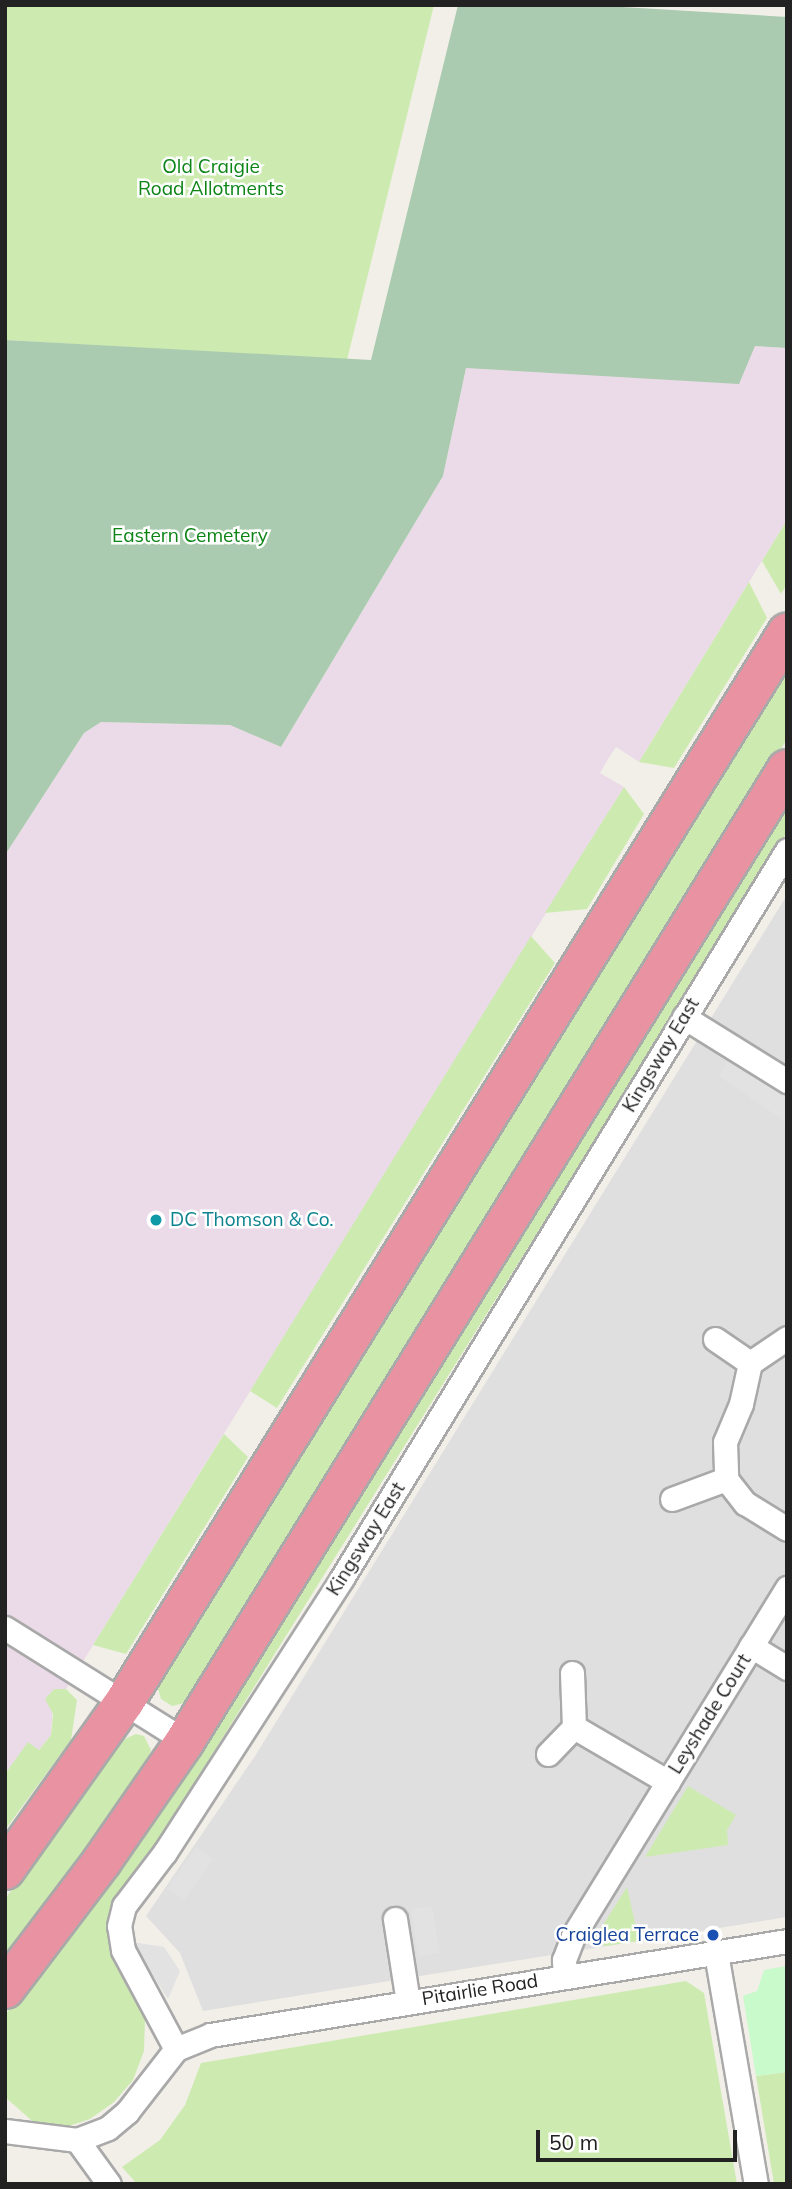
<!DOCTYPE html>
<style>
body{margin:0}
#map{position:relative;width:792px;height:2189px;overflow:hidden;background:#f2efe9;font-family:Mulish,sans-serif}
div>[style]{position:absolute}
.residential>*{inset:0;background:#e0dfdf}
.industrial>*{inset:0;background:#ebdbe8}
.grass>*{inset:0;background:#cdebb0}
.cemetery>*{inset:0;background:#aacbaf}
.park>*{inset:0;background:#c8facc}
.parking>*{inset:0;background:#e2e2e2}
.roads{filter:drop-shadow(2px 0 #a9a9a9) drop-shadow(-2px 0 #a9a9a9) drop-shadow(0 2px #a9a9a9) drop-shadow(0 -2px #a9a9a9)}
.street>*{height:23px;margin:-11.5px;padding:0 11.5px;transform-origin:11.5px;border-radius:11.5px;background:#fff}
.highway>*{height:38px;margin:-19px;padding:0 19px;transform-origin:19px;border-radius:19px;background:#e892a2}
.dots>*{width:19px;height:19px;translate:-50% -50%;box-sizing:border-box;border:4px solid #fff;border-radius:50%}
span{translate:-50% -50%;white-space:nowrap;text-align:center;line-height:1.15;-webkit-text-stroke:5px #fff;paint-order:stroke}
.park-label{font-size:19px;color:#0c8416}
.street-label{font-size:19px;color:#222}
.culture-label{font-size:19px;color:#0d838f}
.left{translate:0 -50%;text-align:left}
.transit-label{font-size:19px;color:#164399}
.right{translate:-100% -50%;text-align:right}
.frame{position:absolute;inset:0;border:7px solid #222;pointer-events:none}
.scale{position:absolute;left:536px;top:2130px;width:201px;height:32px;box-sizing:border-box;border:4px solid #222;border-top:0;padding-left:9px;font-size:21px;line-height:24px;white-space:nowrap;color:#222;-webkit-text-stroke:5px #fff;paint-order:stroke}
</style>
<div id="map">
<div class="residential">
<i style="clip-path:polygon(787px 895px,787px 1917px,203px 2011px,180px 1953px,146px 1916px,255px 1756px)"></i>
</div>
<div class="industrial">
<i style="clip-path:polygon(755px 346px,787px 348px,787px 520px,639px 762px,616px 747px,608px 759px,600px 773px,624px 787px,66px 1689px,54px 1689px,51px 1735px,39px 1750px,28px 1743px,5px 1774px,5px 855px,84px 733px,101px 722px,231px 725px,281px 747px,443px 476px,466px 368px)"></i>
</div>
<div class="grass">
<i style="clip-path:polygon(5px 5px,434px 5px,347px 360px,5px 340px)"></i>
<i style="clip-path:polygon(787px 520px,787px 584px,781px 594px,762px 561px)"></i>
<i style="clip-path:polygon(749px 582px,767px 618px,674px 768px,639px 762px)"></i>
<i style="clip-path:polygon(787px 660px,787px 739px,197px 1694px,185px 1703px,172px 1706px,161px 1699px,156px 1682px)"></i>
<i style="clip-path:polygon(624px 787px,644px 814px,587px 909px,545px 913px)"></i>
<i style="clip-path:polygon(787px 798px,787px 832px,109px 1920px,109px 1948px,145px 2019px,144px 2051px,133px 2080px,114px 2102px,90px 2119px,63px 2128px,39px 2127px,5px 2097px,5px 2015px,62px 1942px)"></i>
<i style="clip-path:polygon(531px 936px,555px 963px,277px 1408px,250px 1391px)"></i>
<i style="clip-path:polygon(224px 1434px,248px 1457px,126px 1654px,93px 1645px)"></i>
<i style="clip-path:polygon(54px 1689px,66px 1689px,77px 1700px,71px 1740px,5px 1830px,5px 1774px,28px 1742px,39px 1750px,51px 1735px,53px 1714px,45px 1699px)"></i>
<i style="clip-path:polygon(136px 1734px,144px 1736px,151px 1750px,138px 1785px,5px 1961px,5px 1899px,120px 1741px)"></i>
<i style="clip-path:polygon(688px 1786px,736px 1815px,727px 1830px,728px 1845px,645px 1857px)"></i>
<i style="clip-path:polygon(627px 1887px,639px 1941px,605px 1946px,595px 1938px)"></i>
<i style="clip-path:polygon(686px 1981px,704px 1993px,737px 2184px,137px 2184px,122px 2167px,160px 2140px,185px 2105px,201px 2063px)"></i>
<i style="clip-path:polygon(787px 2072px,787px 2184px,774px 2184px,756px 2076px)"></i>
</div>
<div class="cemetery">
<i style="clip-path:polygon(458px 5px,589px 5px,787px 17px,787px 348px,755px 346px,739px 384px,466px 368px,443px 476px,281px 747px,230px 725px,101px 722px,84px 733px,5px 855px,5px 340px,371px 360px)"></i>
</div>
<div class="park">
<i style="clip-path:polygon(787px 1966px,787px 2072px,756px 2076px,743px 1996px,757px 1991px,764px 1970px)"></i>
</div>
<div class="parking">
<i style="clip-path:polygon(729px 1059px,787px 1095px,787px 1123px,719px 1076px)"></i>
<i style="clip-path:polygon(196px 1847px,213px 1859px,184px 1900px,167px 1888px)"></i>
<i style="clip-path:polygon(432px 1906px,440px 1953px,418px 1957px,411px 1909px)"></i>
<i style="clip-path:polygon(132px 1942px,164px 1947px,180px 1971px,168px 1999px)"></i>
</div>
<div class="roads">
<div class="street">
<i style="left:684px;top:1017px;width:121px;rotate:31.9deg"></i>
<i style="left:787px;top:1338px;width:45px;rotate:146deg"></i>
<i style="left:750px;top:1363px;width:42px;rotate:102.4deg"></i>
<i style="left:741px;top:1404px;width:41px;rotate:112.8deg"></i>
<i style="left:725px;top:1442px;width:37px;rotate:88deg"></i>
<i style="left:726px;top:1479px;width:31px;rotate:52deg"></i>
<i style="left:745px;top:1503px;width:49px;rotate:31.8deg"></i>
<i style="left:715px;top:1339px;width:42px;rotate:34.4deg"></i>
<i style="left:672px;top:1499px;width:58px;rotate:-20.3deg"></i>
<i style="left:5px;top:1628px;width:213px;rotate:32.1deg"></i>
<i style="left:751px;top:1646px;width:42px;rotate:31.4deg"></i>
<i style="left:572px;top:1673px;width:54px;rotate:87.9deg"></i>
<i style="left:574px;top:1727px;width:109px;rotate:30.3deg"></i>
<i style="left:548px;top:1754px;width:37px;rotate:-46deg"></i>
<i style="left:395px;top:1919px;width:84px;rotate:81.1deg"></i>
<i style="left:716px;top:1953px;width:234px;rotate:80.2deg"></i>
<i style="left:565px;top:1976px;width:16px;rotate:-94deg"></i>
<i style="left:564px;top:1960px;width:26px;rotate:-69deg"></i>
<i style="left:573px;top:1936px;width:409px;rotate:-58.4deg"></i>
<i style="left:176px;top:2049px;width:112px;rotate:-118.2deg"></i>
<i style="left:123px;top:1950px;width:24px;rotate:-99deg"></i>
<i style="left:119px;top:1926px;width:21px;rotate:-76deg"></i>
<i style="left:124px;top:1906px;width:68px;rotate:-52.8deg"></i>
<i style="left:165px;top:1852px;width:326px;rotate:-57.1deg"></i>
<i style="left:342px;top:1578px;width:853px;rotate:-58.56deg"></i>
<i style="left:5px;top:2131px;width:73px;rotate:7.1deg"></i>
<i style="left:77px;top:2140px;width:33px;rotate:-21deg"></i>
<i style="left:108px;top:2128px;width:25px;rotate:-40deg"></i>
<i style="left:127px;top:2112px;width:80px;rotate:-52.1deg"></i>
<i style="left:176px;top:2049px;width:37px;rotate:-22deg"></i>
<i style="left:210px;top:2035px;width:585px;rotate:-9.25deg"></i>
<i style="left:77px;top:2140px;width:54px;rotate:54deg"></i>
</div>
<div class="highway">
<i style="left:5px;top:1870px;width:207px;rotate:-54.6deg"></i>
<i style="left:125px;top:1701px;width:1257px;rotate:-58.21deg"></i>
<i style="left:5px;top:1989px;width:161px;rotate:-52.8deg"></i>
<i style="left:102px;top:1861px;width:146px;rotate:-55.3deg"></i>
<i style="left:185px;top:1741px;width:1143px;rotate:-58.23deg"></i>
</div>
</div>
<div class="dots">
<i style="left:156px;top:1220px;background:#0f9aa8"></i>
<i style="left:713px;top:1935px;background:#1a4fb4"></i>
</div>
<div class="park-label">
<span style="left:211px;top:178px">Old Craigie<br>Road Allotments</span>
<span style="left:190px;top:536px">Eastern Cemetery</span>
</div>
<div class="street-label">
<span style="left:661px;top:1055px;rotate:-59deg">Kingsway East</span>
<span style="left:366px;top:1539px;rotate:-58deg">Kingsway East</span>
<span style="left:710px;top:1714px;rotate:-58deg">Leyshade Court</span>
<span style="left:480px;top:1990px;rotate:-9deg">Pitairlie Road</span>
</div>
<div class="culture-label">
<span class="left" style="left:170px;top:1220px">DC Thomson &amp; Co.</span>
</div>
<div class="transit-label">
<span class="right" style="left:699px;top:1935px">Craiglea Terrace</span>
</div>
<div class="frame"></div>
<div class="scale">50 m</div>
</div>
